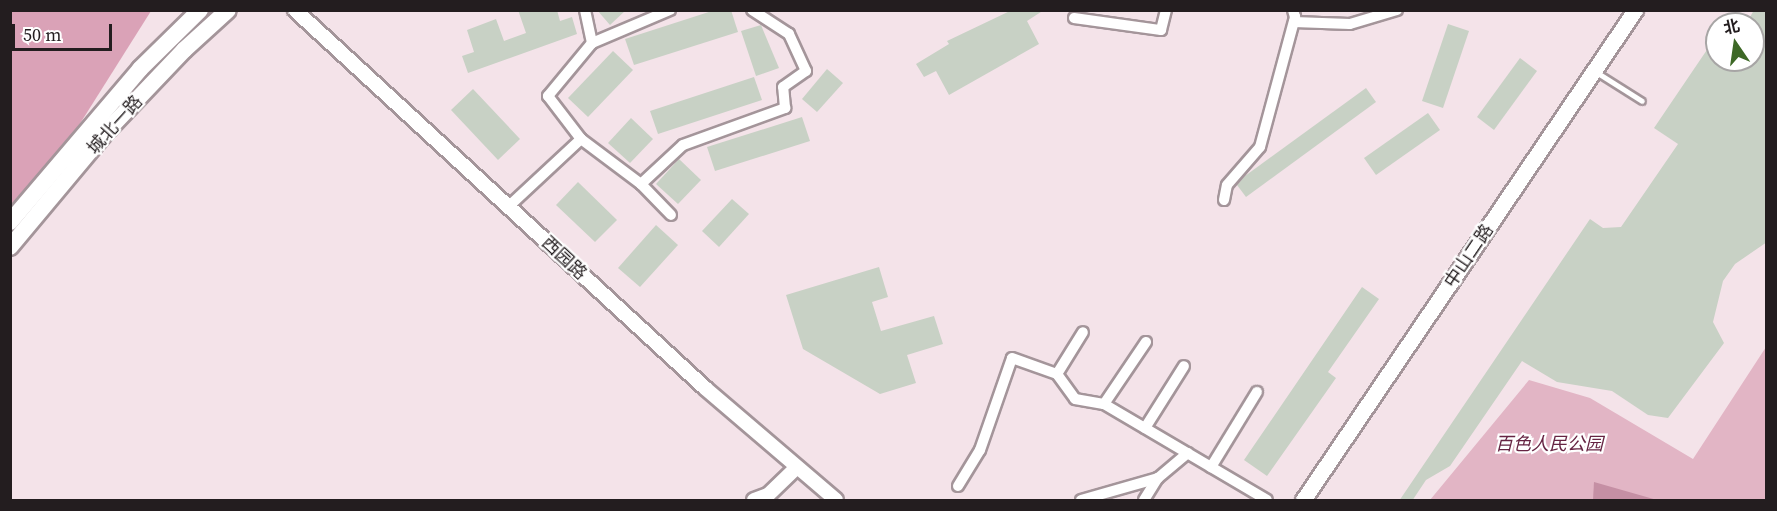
<!DOCTYPE html>
<meta charset="utf-8">
<style>
body{margin:0}
#map{position:relative;width:1777px;height:511px;overflow:hidden;background:#f4e3e9;font-family:"Source Serif 4","Noto Sans SC",serif}
div>[style]{position:absolute}
.green>*{inset:0;background:#e2b5c5}
.forest>*{inset:0;background:#daa2b7}
.water>*{inset:0;background:#c58fa4}
.building>*{inset:0;background:#c8d1c5}
.roads{filter:drop-shadow(2px 0 #a4959a) drop-shadow(-2px 0 #a4959a) drop-shadow(0 2px #a4959a) drop-shadow(0 -2px #a4959a)}
.service>*{height:5px;margin:-2.5px;padding:0 2.5px;transform-origin:2.5px;border-radius:2.5px;background:#fff}
.minor>*{height:10px;margin:-5px;padding:0 5px;transform-origin:5px;border-radius:5px;background:#fff}
.tertiary>*{height:14px;margin:-7px;padding:0 7px;transform-origin:7px;border-radius:7px;background:#fff}
.secondary>*{height:15px;margin:-7.5px;padding:0 7.5px;transform-origin:7.5px;border-radius:7.5px;background:#fff}
.primary>*{height:16px;margin:-8px;padding:0 8px;transform-origin:8px;border-radius:8px;background:#fff}
span{translate:-50% -50%;white-space:nowrap;text-align:center;line-height:1.15;-webkit-text-stroke:4.5px #fff;paint-order:stroke}
.street-label{font-size:18px;color:#231d1f}
.park-label{font-size:18px;color:#662443;font-style:italic}
.frame{position:absolute;inset:0;border:12px solid #231d1f;pointer-events:none}
.north{position:absolute;left:1705px;top:12px;width:60px;height:60px;box-sizing:border-box;background:#fff;border:2px solid #a7a5a5;border-radius:50%;rotate:347deg;font-size:16px;font-weight:700;line-height:24px;text-align:center;color:#231d1f}
.north::after{content:'';display:block;margin:auto;width:21px;height:27px;background:#3d6826;clip-path:polygon(50% 0,100% 100%,50% 72%,0 100%)}
.scale{position:absolute;left:12px;top:24px;width:100px;height:27px;box-sizing:border-box;border:3px solid #231d1f;border-top:0;padding-left:8px;font-size:18px;line-height:21px;white-space:nowrap;color:#231d1f;-webkit-text-stroke:4px #fff;paint-order:stroke}
</style>
<div id="map">
<div class="green">
<i style="clip-path:polygon(1766px 347px,1766px 500px,1430px 500px,1529px 380px,1590px 398px,1693px 459px)"></i>
</div>
<div class="forest">
<i style="clip-path:polygon(11px 11px,151px 11px,11px 233px)"></i>
</div>
<div class="water">
<i style="clip-path:polygon(1594px 482px,1657px 500px,1593px 500px)"></i>
</div>
<div class="building">
<i style="clip-path:polygon(518px 10px,557px 10px,560px 21px,572px 17px,577px 34px,468px 73px,462px 56px,474px 52px,467px 30px,496px 19px,504px 41px,526px 33px)"></i>
<i style="clip-path:polygon(597px 10px,626px 10px,610px 25px)"></i>
<i style="clip-path:polygon(715px 10px,731px 10px,738px 32px,634px 65px,625px 39px)"></i>
<i style="clip-path:polygon(1012px 10px,1044px 10px,1027px 21px,1039px 44px,949px 95px,936px 71px,924px 77px,916px 64px,949px 44px,947px 41px)"></i>
<i style="clip-path:polygon(1754px 10px,1767px 10px,1767px 242px,1735px 264px,1723px 281px,1713px 322px,1724px 343px,1668px 418px,1648px 415px,1612px 391px,1557px 382px,1522px 361px,1450px 466px,1426px 480px,1412px 501px,1399px 501px,1590px 219px,1603px 228px,1621px 227px,1678px 144px,1654px 128px,1717px 35px,1717px 60px,1753px 60px,1753px 24px,1746px 24px)"></i>
<i style="clip-path:polygon(1448px 24px,1469px 31px,1443px 108px,1422px 101px)"></i>
<i style="clip-path:polygon(761px 25px,779px 68px,756px 76px,741px 31px)"></i>
<i style="clip-path:polygon(613px 51px,633px 70px,588px 117px,568px 98px)"></i>
<i style="clip-path:polygon(1520px 58px,1537px 71px,1494px 130px,1477px 117px)"></i>
<i style="clip-path:polygon(827px 69px,843px 83px,817px 112px,802px 99px)"></i>
<i style="clip-path:polygon(754px 77px,762px 100px,658px 134px,650px 111px)"></i>
<i style="clip-path:polygon(1366px 88px,1376px 102px,1246px 197px,1237px 185px,1245px 176px)"></i>
<i style="clip-path:polygon(473px 89px,520px 139px,498px 160px,451px 110px)"></i>
<i style="clip-path:polygon(1428px 113px,1440px 130px,1376px 175px,1364px 158px)"></i>
<i style="clip-path:polygon(802px 117px,810px 141px,715px 171px,707px 147px)"></i>
<i style="clip-path:polygon(631px 118px,653px 139px,630px 163px,608px 143px)"></i>
<i style="clip-path:polygon(679px 159px,701px 180px,678px 204px,656px 184px)"></i>
<i style="clip-path:polygon(578px 182px,617px 220px,595px 242px,556px 205px)"></i>
<i style="clip-path:polygon(732px 199px,749px 214px,719px 247px,702px 231px)"></i>
<i style="clip-path:polygon(656px 225px,678px 245px,640px 287px,618px 268px)"></i>
<i style="clip-path:polygon(879px 267px,888px 297px,872px 302px,881px 331px,934px 316px,943px 344px,907px 355px,916px 383px,880px 394px,803px 349px,786px 295px)"></i>
<i style="clip-path:polygon(1362px 287px,1379px 299px,1328px 372px,1336px 378px,1267px 476px,1244px 460px)"></i>
</div>
<div class="roads">
<div class="service">
<i style="left:1596px;top:72px;width:54px;rotate:32.2deg"></i>
</div>
<div class="minor">
<i style="left:585px;top:10px;width:34px;rotate:78deg"></i>
<i style="left:670px;top:10px;width:85px;rotate:157.1deg"></i>
<i style="left:592px;top:43px;width:69px;rotate:129.7deg"></i>
<i style="left:548px;top:96px;width:54px;rotate:52.5deg"></i>
<i style="left:581px;top:139px;width:75px;rotate:36.9deg"></i>
<i style="left:641px;top:184px;width:57px;rotate:-42.9deg"></i>
<i style="left:683px;top:145px;width:109px;rotate:-19.9deg"></i>
<i style="left:785px;top:108px;width:21px;rotate:-95deg"></i>
<i style="left:783px;top:87px;width:28px;rotate:-35deg"></i>
<i style="left:806px;top:71px;width:41px;rotate:-114.7deg"></i>
<i style="left:789px;top:34px;width:44px;rotate:-147deg"></i>
<i style="left:1074px;top:18px;width:88px;rotate:7.9deg"></i>
<i style="left:1161px;top:30px;width:21px;rotate:-76deg"></i>
<i style="left:1294px;top:22px;width:56px;rotate:2deg"></i>
<i style="left:1350px;top:24px;width:49px;rotate:-16.6deg"></i>
<i style="left:641px;top:184px;width:43px;rotate:45.9deg"></i>
<i style="left:1224px;top:200px;width:15px;rotate:-79deg"></i>
<i style="left:1227px;top:185px;width:50px;rotate:-49deg"></i>
<i style="left:1260px;top:147px;width:135px;rotate:-74.9deg"></i>
<i style="left:1295px;top:17px;width:7px;rotate:-106deg"></i>
<i style="left:508px;top:207px;width:100px;rotate:-43deg"></i>
<i style="left:1057px;top:374px;width:49px;rotate:-58.2deg"></i>
<i style="left:1104px;top:404px;width:75px;rotate:-55.9deg"></i>
<i style="left:1145px;top:428px;width:73px;rotate:-57.8deg"></i>
<i style="left:1211px;top:467px;width:88px;rotate:-58.5deg"></i>
<i style="left:958px;top:486px;width:42px;rotate:-58.6deg"></i>
<i style="left:980px;top:450px;width:97px;rotate:-70.8deg"></i>
<i style="left:1012px;top:358px;width:48px;rotate:19.6deg"></i>
<i style="left:1057px;top:374px;width:31px;rotate:54deg"></i>
<i style="left:1075px;top:399px;width:29px;rotate:10deg"></i>
<i style="left:1104px;top:404px;width:189px;rotate:30.5deg"></i>
<i style="left:1081px;top:500px;width:80px;rotate:-15.9deg"></i>
<i style="left:1158px;top:478px;width:39px;rotate:-40deg"></i>
<i style="left:1144px;top:500px;width:26px;rotate:-58deg"></i>
</div>
<div class="tertiary">
<i style="left:295px;top:10px;width:558px;rotate:42.67deg"></i>
<i style="left:705px;top:388px;width:172px;rotate:40.5deg"></i>
<i style="left:754px;top:500px;width:15px;rotate:-20deg"></i>
<i style="left:768px;top:495px;width:40px;rotate:-44deg"></i>
</div>
<div class="secondary">
<i style="left:1303px;top:500px;width:592px;rotate:-55.88deg"></i>
</div>
<div class="primary">
<i style="left:10px;top:222px;width:201px;rotate:-49.6deg"></i>
<i style="left:140px;top:69px;width:84px;rotate:-44.5deg"></i>
<i style="left:10px;top:247px;width:148px;rotate:-50.2deg"></i>
<i style="left:105px;top:133px;width:115px;rotate:-46.4deg"></i>
<i style="left:184px;top:50px;width:59px;rotate:-42.3deg"></i>
</div>
</div>
<div class="street-label">
<span style="left:115px;top:125px;rotate:-48deg">城北一路</span>
<span style="left:1469px;top:256px;rotate:-56deg">中山二路</span>
<span style="left:564px;top:258px;rotate:43deg">西园路</span>
</div>
<div class="park-label">
<span style="left:1549px;top:444px">百色人民公园</span>
</div>
<div class="frame"></div>
<div class="north">北</div>
<div class="scale">50 m</div>
</div>
